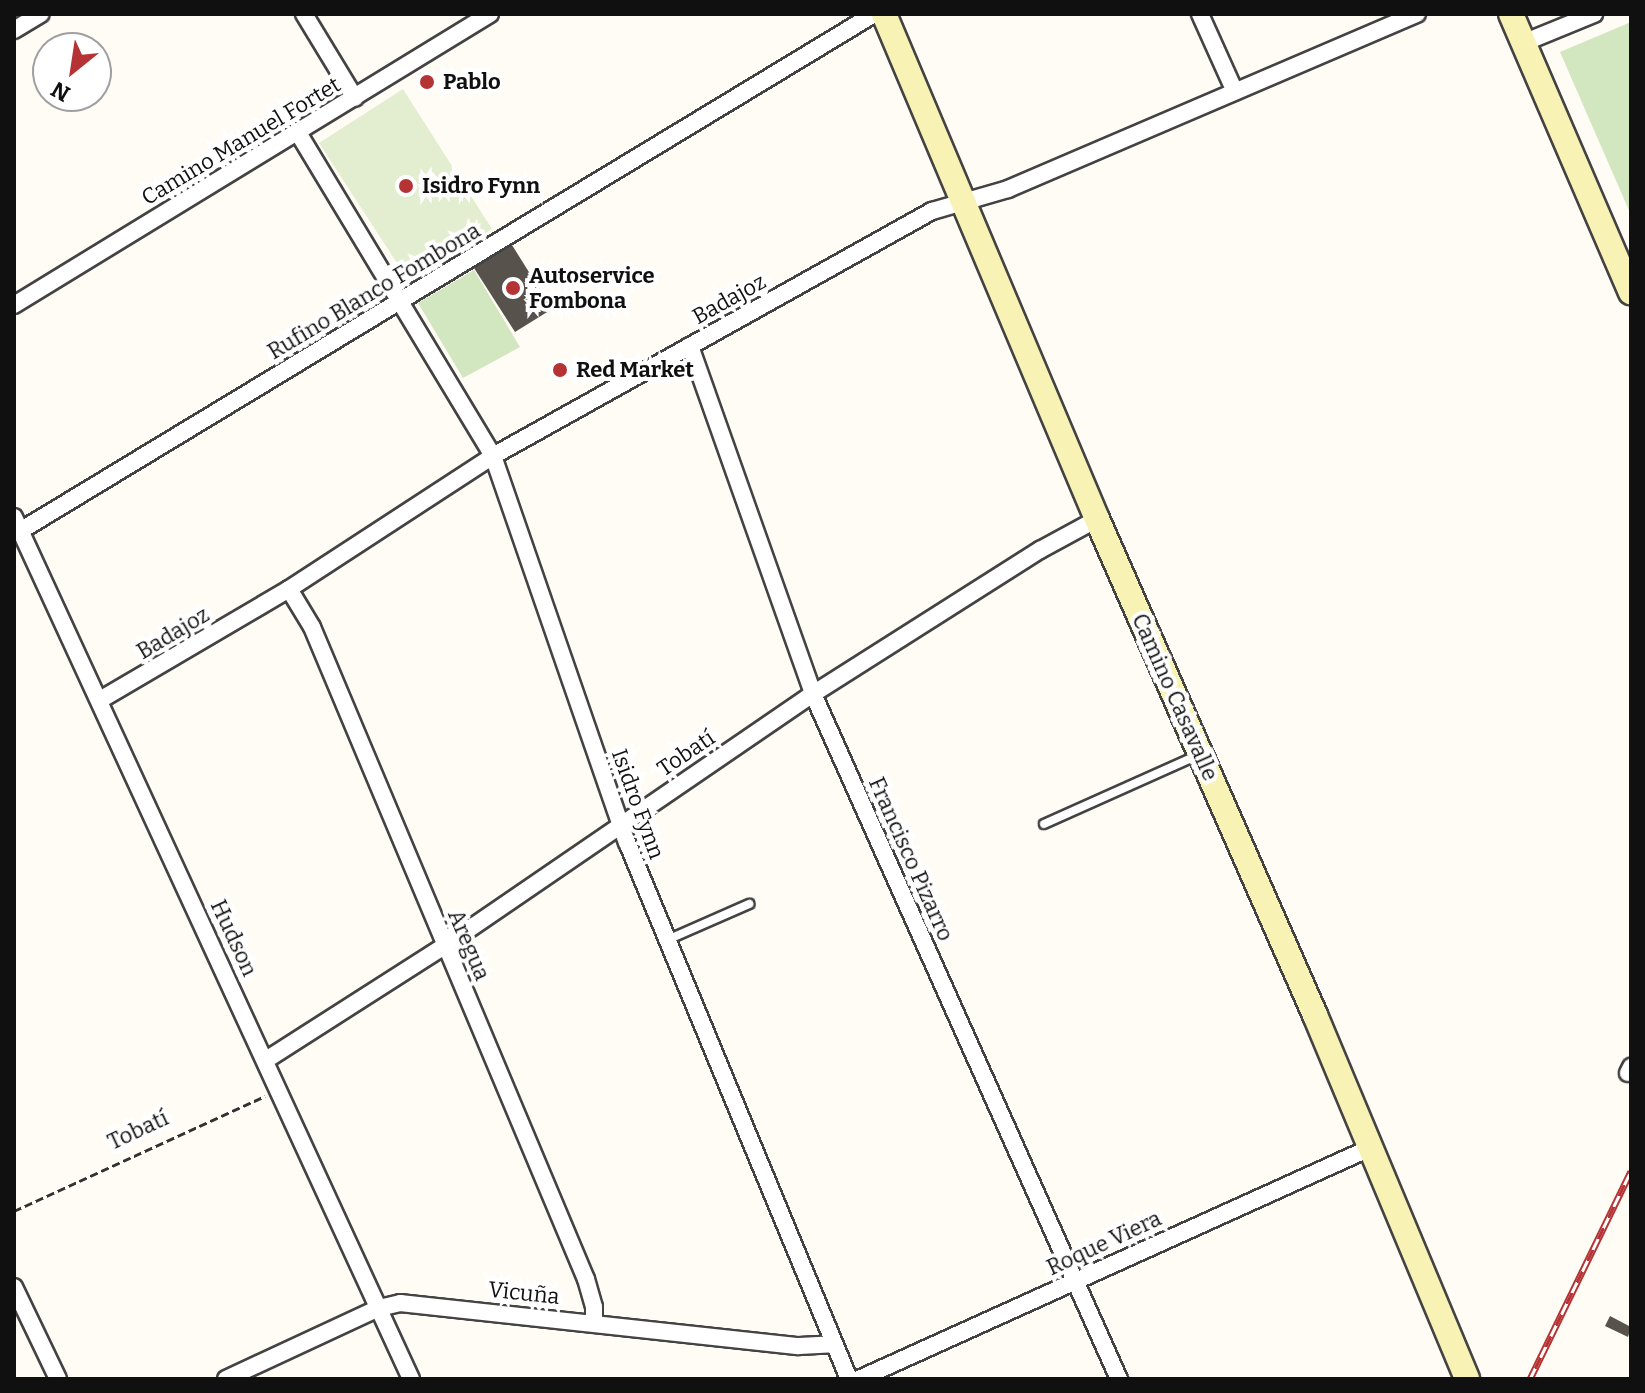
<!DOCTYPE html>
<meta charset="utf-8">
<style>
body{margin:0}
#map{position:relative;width:1645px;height:1393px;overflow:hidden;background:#fefcf4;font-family:Bitter,serif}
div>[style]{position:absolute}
.green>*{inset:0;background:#d2e6bf}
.pitch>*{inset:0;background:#e3eed0}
.building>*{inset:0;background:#58524d}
.path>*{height:3px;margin-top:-1.5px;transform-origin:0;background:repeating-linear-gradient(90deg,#323232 0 8px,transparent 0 12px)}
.roads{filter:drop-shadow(2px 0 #434343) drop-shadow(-2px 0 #434343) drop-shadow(0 2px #434343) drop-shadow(0 -2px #434343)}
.lane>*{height:8px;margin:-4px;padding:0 4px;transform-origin:4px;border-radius:4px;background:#fff}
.street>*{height:16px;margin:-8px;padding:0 8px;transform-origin:8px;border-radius:8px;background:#fff}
.secondary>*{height:24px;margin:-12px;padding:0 12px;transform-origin:12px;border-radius:12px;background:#f8f3b5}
.rail>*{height:7px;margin-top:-3.5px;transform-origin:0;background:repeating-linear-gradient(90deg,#fff 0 12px,#b53335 0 24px);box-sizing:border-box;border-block:2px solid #b53335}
.dots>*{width:22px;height:22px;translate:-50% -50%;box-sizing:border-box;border:4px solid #fff;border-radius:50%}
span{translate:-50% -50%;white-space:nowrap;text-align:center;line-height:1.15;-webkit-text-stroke:8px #fff;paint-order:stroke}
.poi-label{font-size:22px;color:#101010;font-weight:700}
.left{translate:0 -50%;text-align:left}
.street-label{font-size:22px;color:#101010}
.frame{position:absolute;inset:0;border:16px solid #101010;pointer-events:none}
.north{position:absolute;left:32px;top:32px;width:80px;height:80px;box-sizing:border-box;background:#fff;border:2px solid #9f9f9f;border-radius:50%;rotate:210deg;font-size:22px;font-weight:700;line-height:32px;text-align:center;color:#101010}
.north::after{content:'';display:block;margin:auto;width:28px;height:36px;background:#b53335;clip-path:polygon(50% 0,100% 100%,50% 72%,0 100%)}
</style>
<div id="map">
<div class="green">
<i style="clip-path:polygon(1631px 22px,1631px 215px,1560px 52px)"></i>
<i style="clip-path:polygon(474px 270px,520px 347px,463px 378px,418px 303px)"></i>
</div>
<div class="pitch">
<i style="clip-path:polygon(403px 89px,492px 229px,408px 280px,319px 143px)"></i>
</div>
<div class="building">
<i style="clip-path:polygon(512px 245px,552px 309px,515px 332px,474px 268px)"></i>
<i style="clip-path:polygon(1610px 1316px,1631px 1327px,1628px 1337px,1605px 1326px)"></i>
</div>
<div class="path">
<i style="left:14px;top:1211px;width:276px;rotate:-24.6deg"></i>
</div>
<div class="roads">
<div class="lane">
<i style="left:1044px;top:824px;width:167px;rotate:-24.1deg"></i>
<i style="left:667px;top:940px;width:90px;rotate:-23.7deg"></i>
</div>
<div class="street">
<i style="left:304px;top:14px;width:98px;rotate:58.7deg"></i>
<i style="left:1200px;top:14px;width:85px;rotate:65.8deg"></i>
<i style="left:14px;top:30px;width:31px;rotate:-31deg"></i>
<i style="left:1523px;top:43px;width:77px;rotate:-22.2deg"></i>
<i style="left:297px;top:131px;width:380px;rotate:58.9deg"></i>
<i style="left:493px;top:456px;width:409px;rotate:70.9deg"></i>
<i style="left:627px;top:842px;width:581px;rotate:67.54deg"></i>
<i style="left:14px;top:305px;width:558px;rotate:-31.44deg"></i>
<i style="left:690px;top:346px;width:369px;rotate:70.5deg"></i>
<i style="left:813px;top:694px;width:750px;rotate:65.93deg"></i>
<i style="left:14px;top:517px;width:949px;rotate:65.27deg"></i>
<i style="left:20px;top:531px;width:998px;rotate:-31.19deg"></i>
<i style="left:289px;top:589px;width:44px;rotate:58.8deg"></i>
<i style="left:312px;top:627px;width:707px;rotate:67.21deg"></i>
<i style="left:586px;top:1279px;width:29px;rotate:74deg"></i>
<i style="left:594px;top:1307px;width:16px;rotate:90deg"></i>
<i style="left:100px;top:700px;width:219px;rotate:-30.4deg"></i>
<i style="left:289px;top:589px;width:244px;rotate:-33.1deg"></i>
<i style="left:493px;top:456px;width:503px;rotate:-29.17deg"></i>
<i style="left:932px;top:211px;width:79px;rotate:-16.1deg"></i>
<i style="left:1008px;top:189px;width:445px;rotate:-23.2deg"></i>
<i style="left:266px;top:1060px;width:214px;rotate:-32.6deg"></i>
<i style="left:446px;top:945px;width:445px;rotate:-34.4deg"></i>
<i style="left:813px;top:694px;width:269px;rotate:-32.4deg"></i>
<i style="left:1040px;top:550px;width:65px;rotate:-28.5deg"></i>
<i style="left:1628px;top:1073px;width:7px;rotate:-63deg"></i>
<i style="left:14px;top:1287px;width:102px;rotate:64.4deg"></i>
<i style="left:226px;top:1379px;width:169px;rotate:-24.9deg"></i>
<i style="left:379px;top:1308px;width:22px;rotate:-13deg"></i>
<i style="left:400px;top:1303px;width:401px;rotate:6.2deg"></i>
<i style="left:799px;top:1346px;width:34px;rotate:-3deg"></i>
<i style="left:859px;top:1379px;width:561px;rotate:-24.33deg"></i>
</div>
<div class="secondary">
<i style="left:884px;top:14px;width:548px;rotate:67.13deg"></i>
<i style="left:1097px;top:519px;width:542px;rotate:66.27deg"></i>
<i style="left:1315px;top:1015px;width:394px;rotate:67.3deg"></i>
<i style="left:1511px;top:14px;width:303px;rotate:66.7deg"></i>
</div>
</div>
<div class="rail">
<i style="left:1530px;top:1379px;width:231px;rotate:-64.1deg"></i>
</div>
<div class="dots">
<i style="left:427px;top:82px;background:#b53335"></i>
<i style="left:406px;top:186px;background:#b53335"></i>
<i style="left:513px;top:288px;background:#b53335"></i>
<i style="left:560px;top:370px;background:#b53335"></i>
</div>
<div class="poi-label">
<span class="left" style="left:443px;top:82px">Pablo</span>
<span class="left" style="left:422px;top:186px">Isidro Fynn</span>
<span class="left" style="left:529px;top:288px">Autoservice<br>Fombona</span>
<span class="left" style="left:576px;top:370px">Red Market</span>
</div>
<div class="street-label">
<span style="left:241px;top:141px;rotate:-31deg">Camino Manuel Fortet</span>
<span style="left:374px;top:291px;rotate:-31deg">Rufino Blanco Fombona</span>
<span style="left:729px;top:299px;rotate:-29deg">Badajoz</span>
<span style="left:173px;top:633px;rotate:-31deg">Badajoz</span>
<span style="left:1175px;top:697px;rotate:66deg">Camino Casavalle</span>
<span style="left:686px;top:753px;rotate:-34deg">Tobatí</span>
<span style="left:638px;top:804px;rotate:70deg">Isidro Fynn</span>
<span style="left:911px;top:859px;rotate:66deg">Francisco Pizarro</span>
<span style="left:234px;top:938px;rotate:65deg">Hudson</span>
<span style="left:469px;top:945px;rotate:67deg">Aregua</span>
<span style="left:138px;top:1130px;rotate:-25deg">Tobatí</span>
<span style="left:1104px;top:1243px;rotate:-25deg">Roque Viera</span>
<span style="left:524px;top:1293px;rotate:6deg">Vicuña</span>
</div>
<div class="frame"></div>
<div class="north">N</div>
</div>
